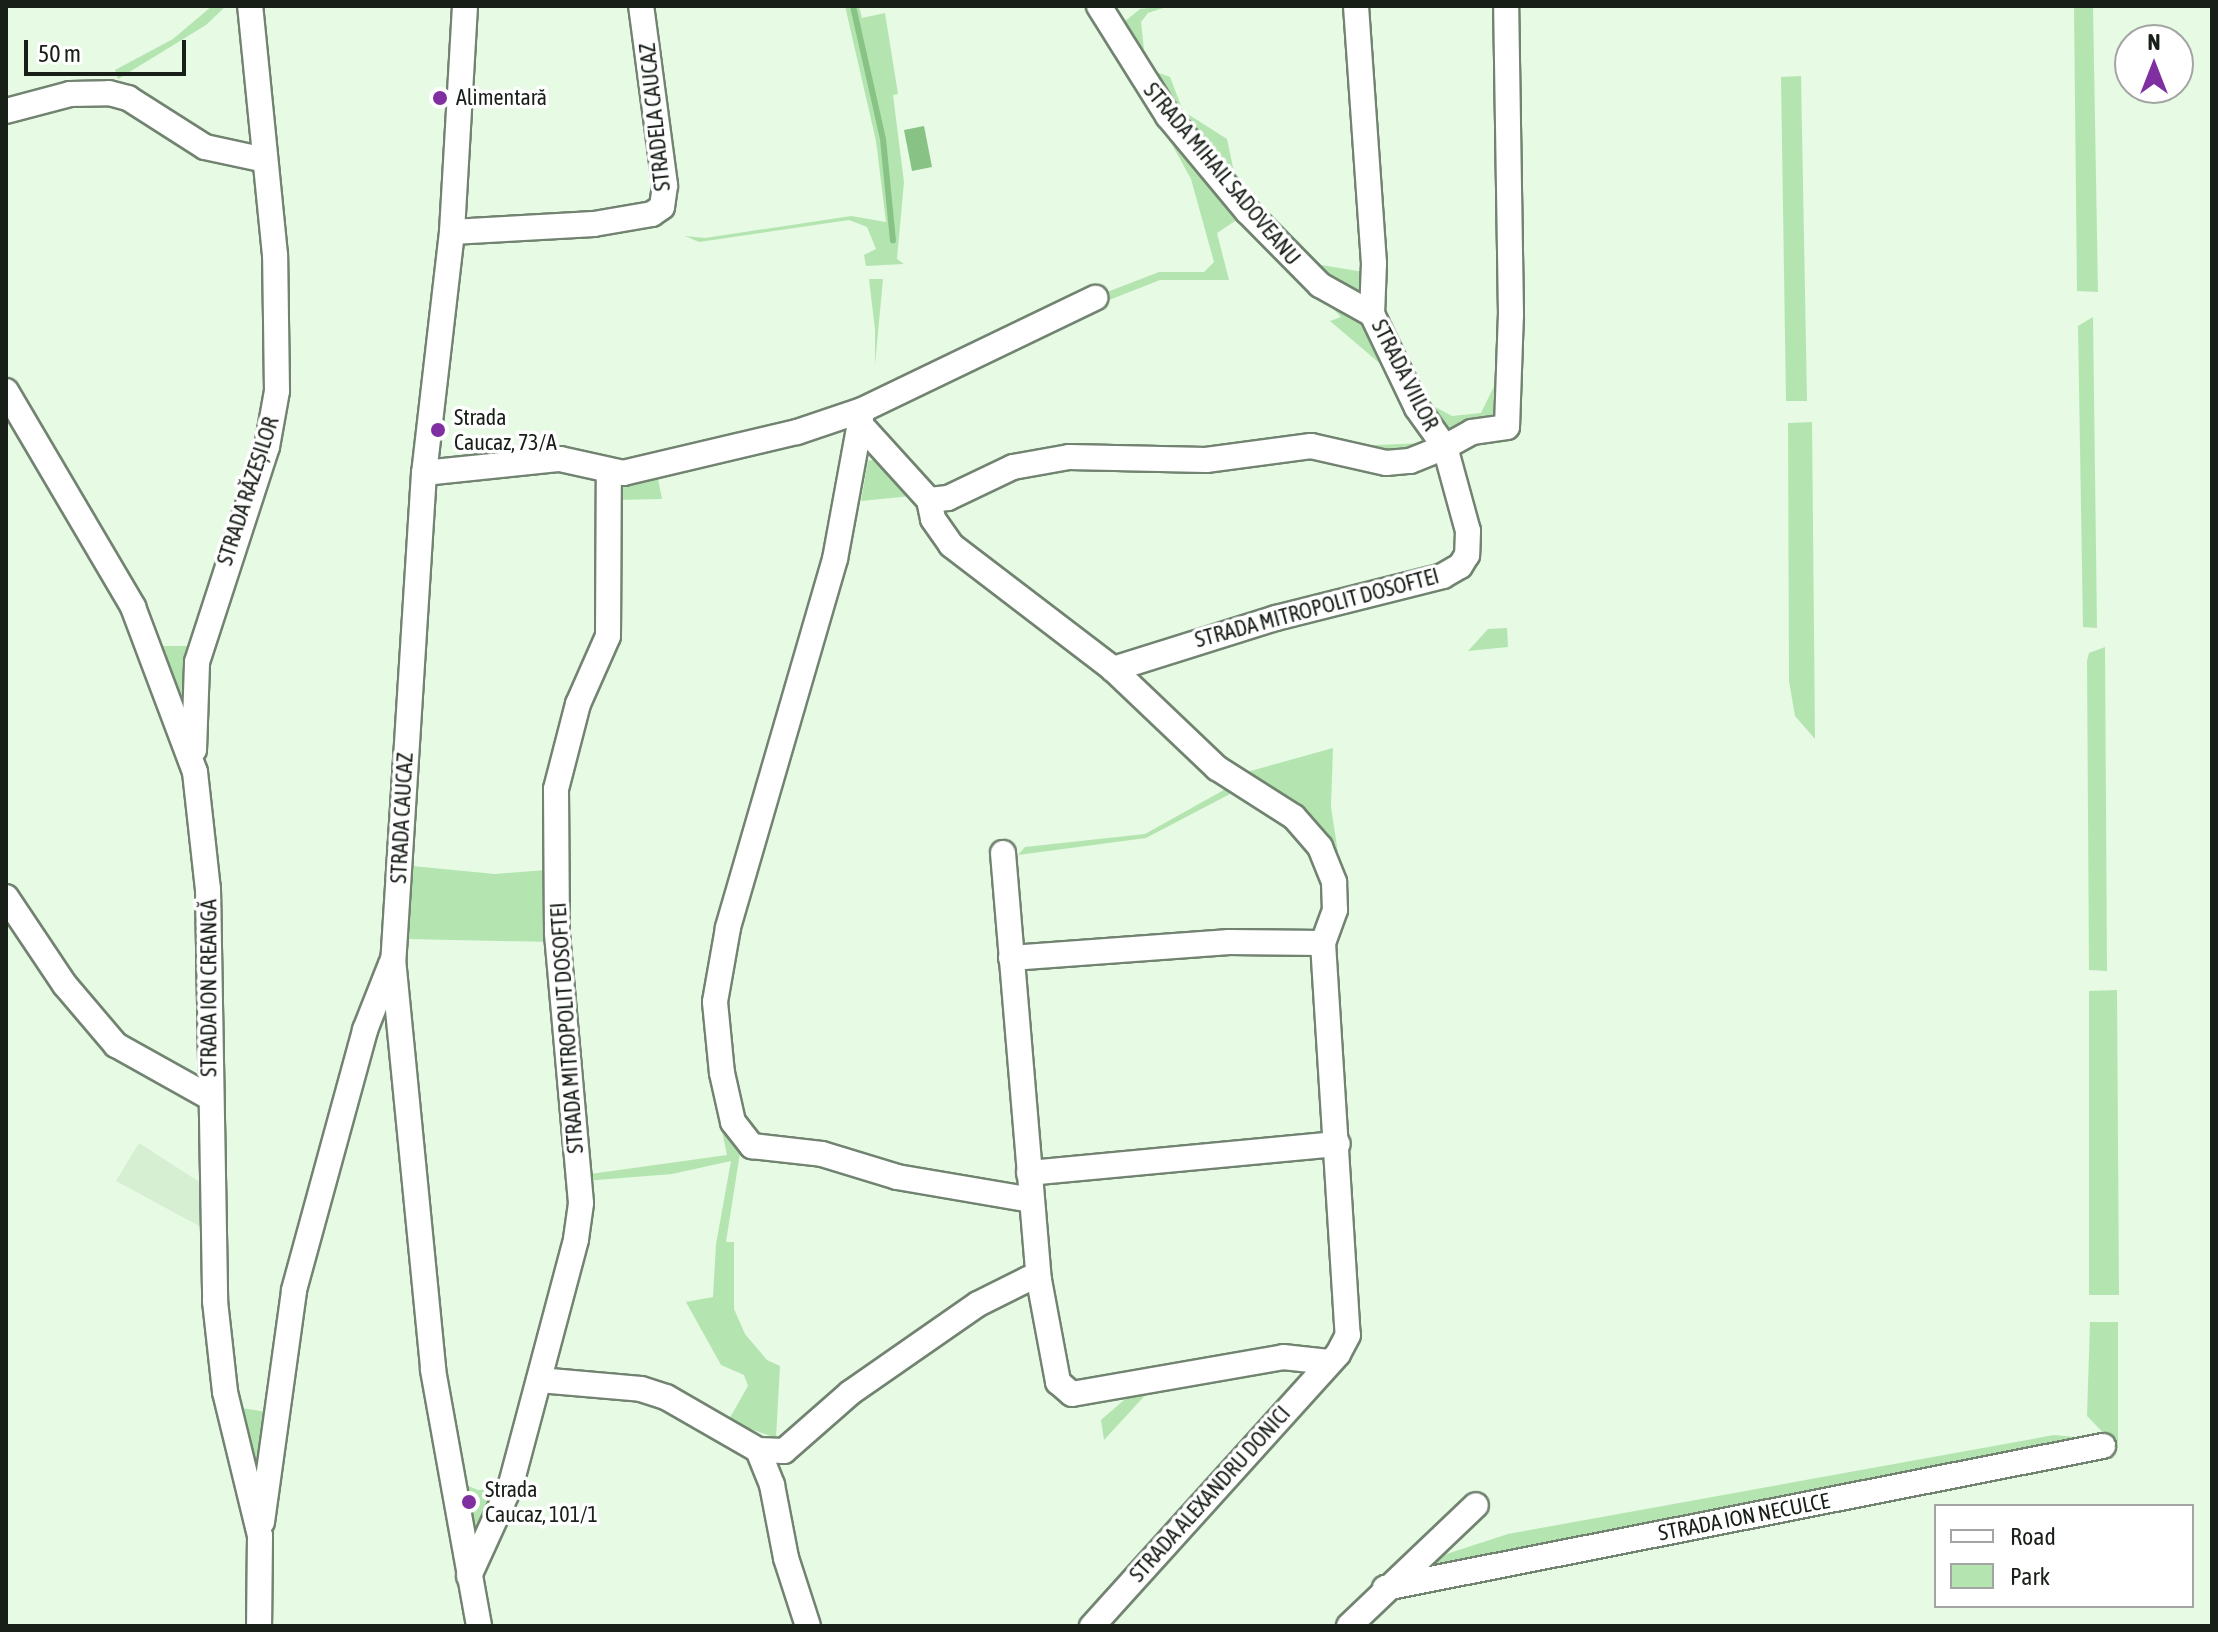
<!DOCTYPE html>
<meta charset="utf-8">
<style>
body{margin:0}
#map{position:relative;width:2218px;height:1632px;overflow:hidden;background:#e6fae4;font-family:"Asap Condensed",sans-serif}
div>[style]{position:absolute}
.built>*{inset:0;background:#d6efd3}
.green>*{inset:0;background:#b4e5b0}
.water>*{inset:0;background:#88c284}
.stream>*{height:6px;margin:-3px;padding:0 3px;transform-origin:3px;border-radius:3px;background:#88c284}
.roads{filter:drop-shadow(2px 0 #728471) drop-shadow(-2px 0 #728471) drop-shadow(0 2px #728471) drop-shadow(0 -2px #728471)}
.minor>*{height:24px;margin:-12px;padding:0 12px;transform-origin:12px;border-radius:12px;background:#fff}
.dots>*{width:22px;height:22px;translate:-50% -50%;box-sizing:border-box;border:4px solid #fff;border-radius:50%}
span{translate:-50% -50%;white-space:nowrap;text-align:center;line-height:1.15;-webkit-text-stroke:7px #fff;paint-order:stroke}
.poi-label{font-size:22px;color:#181f18}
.left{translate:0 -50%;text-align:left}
.street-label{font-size:22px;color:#181f18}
.frame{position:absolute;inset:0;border:8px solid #181f18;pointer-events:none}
.legend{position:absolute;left:1934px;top:1504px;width:260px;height:104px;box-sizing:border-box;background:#fff;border:2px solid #a3a5a3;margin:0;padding:10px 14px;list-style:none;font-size:24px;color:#181f18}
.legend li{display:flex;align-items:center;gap:16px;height:40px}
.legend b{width:40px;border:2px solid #a3a5a3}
.north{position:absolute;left:2114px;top:24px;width:80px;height:80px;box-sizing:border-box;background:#fff;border:2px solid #a3a5a3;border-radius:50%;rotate:0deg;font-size:22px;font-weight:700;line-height:32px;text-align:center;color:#181f18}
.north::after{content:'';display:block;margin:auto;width:28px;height:36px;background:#7f2fa0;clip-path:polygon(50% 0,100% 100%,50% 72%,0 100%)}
.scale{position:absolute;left:24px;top:40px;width:162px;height:36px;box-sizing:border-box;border:4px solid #181f18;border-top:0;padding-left:10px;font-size:24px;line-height:28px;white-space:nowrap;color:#181f18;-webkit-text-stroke:6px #fff;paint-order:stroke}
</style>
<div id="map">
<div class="built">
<i style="clip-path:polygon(139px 1143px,201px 1183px,201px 1227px,116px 1181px)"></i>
</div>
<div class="green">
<i style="clip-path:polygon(212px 6px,226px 6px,206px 25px,118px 79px,115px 70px,173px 39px)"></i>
<i style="clip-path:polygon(845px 6px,859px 6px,862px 18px,885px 13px,898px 94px,893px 95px,904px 182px,897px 259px,904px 264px,866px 266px,864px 255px,876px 249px,867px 227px,849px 220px,699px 242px,685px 236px,705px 238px,851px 216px,886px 222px,876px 141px)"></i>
<i style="clip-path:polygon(1169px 6px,1148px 13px,1141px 22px,1144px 50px,1156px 72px,1170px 77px,1183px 111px,1227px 139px,1235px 177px,1321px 265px,1364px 272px,1363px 292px,1344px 295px,1197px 143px,1119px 26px,1140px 9px)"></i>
<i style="clip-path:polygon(2074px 6px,2093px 6px,2098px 292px,2077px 291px)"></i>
<i style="clip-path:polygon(1801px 76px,1807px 401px,1786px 401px,1781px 77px)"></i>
<i style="clip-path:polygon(1141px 88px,1241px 217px,1217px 233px,1229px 280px,1160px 280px,1104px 302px,1102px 294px,1159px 272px,1204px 272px,1214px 262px,1191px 179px)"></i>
<i style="clip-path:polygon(869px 279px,883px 279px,875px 365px,875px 330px)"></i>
<i style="clip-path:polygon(1313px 288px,1365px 322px,1394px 370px,1428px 446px,1412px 455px,1353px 446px,1424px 443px,1404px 397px,1384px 367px,1330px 321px,1341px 317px)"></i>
<i style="clip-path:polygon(2093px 317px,2097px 628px,2083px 627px,2078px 326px)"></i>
<i style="clip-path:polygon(1500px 374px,1501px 416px,1451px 430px,1436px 425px,1426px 402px,1452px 416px,1481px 413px)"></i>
<i style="clip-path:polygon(1812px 422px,1815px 739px,1795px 716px,1789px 681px,1788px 423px)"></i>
<i style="clip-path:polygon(876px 459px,911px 496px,861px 501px,868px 461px)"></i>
<i style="clip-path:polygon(657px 474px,662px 499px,617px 500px,615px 484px)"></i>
<i style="clip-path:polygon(1507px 628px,1508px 647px,1468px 651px,1488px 629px)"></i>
<i style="clip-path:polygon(159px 646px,194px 646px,188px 743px)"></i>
<i style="clip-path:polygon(2105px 647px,2107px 971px,2089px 970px,2087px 661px,2089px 653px)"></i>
<i style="clip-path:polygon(1333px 748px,1331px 807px,1338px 853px,1332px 858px,1233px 768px,1247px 772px)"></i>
<i style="clip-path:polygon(1231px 786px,1251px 797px,1230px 794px,1146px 838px,1018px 855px,1025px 847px,1145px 834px)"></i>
<i style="clip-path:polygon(412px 866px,495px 874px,546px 870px,552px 942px,408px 939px)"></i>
<i style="clip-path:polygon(2117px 990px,2119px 1295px,2089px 1295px,2089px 991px)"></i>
<i style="clip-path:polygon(718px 1112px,725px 1113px,740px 1153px,726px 1242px,734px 1242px,734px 1309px,745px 1334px,767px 1360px,780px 1366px,776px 1438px,728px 1421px,748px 1386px,744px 1375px,721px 1365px,686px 1302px,713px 1297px,716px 1244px,731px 1161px,672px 1174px,584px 1181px,583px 1175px,727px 1155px)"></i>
<i style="clip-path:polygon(2090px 1322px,2118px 1322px,2118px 1448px,2087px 1416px)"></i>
<i style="clip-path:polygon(1151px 1389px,1104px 1440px,1101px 1420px,1132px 1393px)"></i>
<i style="clip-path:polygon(234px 1407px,267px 1412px,259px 1506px)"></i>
<i style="clip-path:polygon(2054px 1435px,2085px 1438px,1412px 1574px,1428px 1560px,1508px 1534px)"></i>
<i style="clip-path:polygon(461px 1483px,478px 1490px,500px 1489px,472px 1541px)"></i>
</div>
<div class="water">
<i style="clip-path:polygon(924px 126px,932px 167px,912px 171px,904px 130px)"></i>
</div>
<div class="stream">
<i style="left:853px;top:6px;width:136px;rotate:77.3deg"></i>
<i style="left:883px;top:139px;width:102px;rotate:84.4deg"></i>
</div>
<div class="roads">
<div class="minor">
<i style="left:465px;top:6px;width:226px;rotate:93.3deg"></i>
<i style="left:452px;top:232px;width:243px;rotate:96.6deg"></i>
<i style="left:424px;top:473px;width:487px;rotate:93.6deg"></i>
<i style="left:393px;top:959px;width:413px;rotate:84.4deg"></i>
<i style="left:433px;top:1370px;width:260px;rotate:79.8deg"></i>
<i style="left:1099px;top:6px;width:130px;rotate:57.9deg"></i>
<i style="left:1168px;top:116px;width:124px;rotate:50.3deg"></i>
<i style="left:1247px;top:211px;width:104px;rotate:45.4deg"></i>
<i style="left:1320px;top:285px;width:60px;rotate:29.1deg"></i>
<i style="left:1356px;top:6px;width:258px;rotate:86deg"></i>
<i style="left:1374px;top:263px;width:51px;rotate:92.2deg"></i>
<i style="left:1372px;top:314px;width:104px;rotate:64.4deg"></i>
<i style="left:1417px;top:408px;width:48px;rotate:54.3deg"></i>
<i style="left:1445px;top:447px;width:31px;rotate:-29deg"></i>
<i style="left:1472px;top:432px;width:35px;rotate:-8deg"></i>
<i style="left:1507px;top:427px;width:112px;rotate:-88deg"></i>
<i style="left:1511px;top:315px;width:309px;rotate:-90.9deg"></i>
<i style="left:6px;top:111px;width:66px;rotate:-14.9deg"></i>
<i style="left:70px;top:94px;width:39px;rotate:-1deg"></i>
<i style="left:109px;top:93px;width:20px;rotate:15deg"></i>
<i style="left:128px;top:98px;width:91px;rotate:32.5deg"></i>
<i style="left:205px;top:147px;width:61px;rotate:12.2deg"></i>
<i style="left:452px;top:232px;width:142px;rotate:-3.2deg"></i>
<i style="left:594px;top:224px;width:59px;rotate:-9.8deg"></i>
<i style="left:652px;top:214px;width:12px;rotate:-35deg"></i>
<i style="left:662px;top:207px;width:22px;rotate:-82deg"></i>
<i style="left:665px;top:185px;width:181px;rotate:-97.6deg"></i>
<i style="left:6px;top:391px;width:251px;rotate:59.5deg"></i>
<i style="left:133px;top:607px;width:176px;rotate:69.4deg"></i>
<i style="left:195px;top:772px;width:118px;rotate:83.7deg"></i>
<i style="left:208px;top:889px;width:412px;rotate:89deg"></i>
<i style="left:215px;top:1301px;width:92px;rotate:83.7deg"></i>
<i style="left:225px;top:1392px;width:148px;rotate:76.3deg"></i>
<i style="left:260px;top:1536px;width:90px;rotate:90.6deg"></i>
<i style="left:862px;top:412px;width:149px;rotate:100.4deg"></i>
<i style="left:835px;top:559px;width:384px;rotate:106.2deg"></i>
<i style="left:728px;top:928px;width:75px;rotate:100deg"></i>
<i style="left:715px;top:1002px;width:71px;rotate:84.4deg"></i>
<i style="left:722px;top:1073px;width:50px;rotate:77.3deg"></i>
<i style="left:733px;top:1122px;width:31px;rotate:52deg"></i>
<i style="left:752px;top:1146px;width:70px;rotate:6.5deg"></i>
<i style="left:822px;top:1154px;width:78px;rotate:17deg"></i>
<i style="left:897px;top:1177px;width:136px;rotate:9.7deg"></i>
<i style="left:860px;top:424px;width:103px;rotate:47.8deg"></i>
<i style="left:929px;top:500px;width:19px;rotate:78deg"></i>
<i style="left:933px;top:519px;width:32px;rotate:55deg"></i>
<i style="left:951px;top:545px;width:204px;rotate:37.4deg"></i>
<i style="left:1113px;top:669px;width:144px;rotate:43.6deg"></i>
<i style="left:1217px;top:768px;width:91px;rotate:32.5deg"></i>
<i style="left:1294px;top:817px;width:40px;rotate:49deg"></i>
<i style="left:1320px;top:847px;width:38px;rotate:68deg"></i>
<i style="left:1334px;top:882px;width:28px;rotate:88deg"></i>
<i style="left:1335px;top:910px;width:35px;rotate:110deg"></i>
<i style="left:1323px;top:943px;width:393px;rotate:86.4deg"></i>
<i style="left:1348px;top:1335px;width:21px;rotate:118deg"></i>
<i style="left:1338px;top:1354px;width:367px;rotate:132.1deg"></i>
<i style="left:424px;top:473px;width:137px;rotate:-5.9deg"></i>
<i style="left:560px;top:459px;width:65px;rotate:12.5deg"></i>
<i style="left:623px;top:473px;width:179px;rotate:-13.3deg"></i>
<i style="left:797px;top:432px;width:69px;rotate:-18.7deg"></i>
<i style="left:862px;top:410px;width:259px;rotate:-25.7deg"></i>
<i style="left:929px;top:500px;width:19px;rotate:-6deg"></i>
<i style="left:948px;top:498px;width:72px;rotate:-25.5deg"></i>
<i style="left:1013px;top:467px;width:57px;rotate:-10.1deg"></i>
<i style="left:1069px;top:457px;width:137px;rotate:1.3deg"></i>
<i style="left:1206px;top:460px;width:106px;rotate:-7.6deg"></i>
<i style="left:1311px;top:446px;width:77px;rotate:12.8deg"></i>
<i style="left:1386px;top:463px;width:24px;rotate:-5deg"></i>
<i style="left:1410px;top:461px;width:38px;rotate:-22deg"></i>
<i style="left:1445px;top:447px;width:87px;rotate:74.7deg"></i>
<i style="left:1468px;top:531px;width:24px;rotate:92deg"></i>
<i style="left:1467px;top:555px;width:13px;rotate:122deg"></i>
<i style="left:1460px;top:566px;width:20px;rotate:150deg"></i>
<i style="left:1443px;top:576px;width:172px;rotate:165.9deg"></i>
<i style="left:1276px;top:618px;width:171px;rotate:162.6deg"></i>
<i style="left:194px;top:750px;width:88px;rotate:-88deg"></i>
<i style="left:197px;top:662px;width:226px;rotate:-72deg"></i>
<i style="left:267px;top:447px;width:57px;rotate:-79.9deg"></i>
<i style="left:277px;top:391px;width:136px;rotate:-90.8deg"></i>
<i style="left:275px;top:255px;width:250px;rotate:-95.7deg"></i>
<i style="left:1003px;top:853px;width:429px;rotate:85.2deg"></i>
<i style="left:6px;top:897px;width:106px;rotate:56.2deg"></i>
<i style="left:65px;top:985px;width:79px;rotate:49.6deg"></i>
<i style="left:116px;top:1045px;width:107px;rotate:29.2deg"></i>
<i style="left:1011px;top:958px;width:219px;rotate:-4.2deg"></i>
<i style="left:1229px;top:942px;width:94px;rotate:0.6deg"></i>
<i style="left:1029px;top:1173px;width:310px;rotate:-5.4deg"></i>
<i style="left:539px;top:1380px;width:102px;rotate:5deg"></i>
<i style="left:641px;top:1389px;width:26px;rotate:18deg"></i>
<i style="left:666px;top:1397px;width:106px;rotate:29.9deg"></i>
<i style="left:758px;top:1450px;width:26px;rotate:2deg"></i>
<i style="left:784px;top:1451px;width:88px;rotate:-41.3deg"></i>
<i style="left:850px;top:1393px;width:156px;rotate:-34.8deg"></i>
<i style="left:978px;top:1304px;width:56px;rotate:-26.6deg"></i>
<i style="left:1028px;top:1279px;width:11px;rotate:5deg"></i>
<i style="left:1039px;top:1280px;width:104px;rotate:79.4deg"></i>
<i style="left:1058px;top:1382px;width:18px;rotate:41deg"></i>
<i style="left:1072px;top:1394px;width:214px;rotate:-9.9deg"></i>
<i style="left:1283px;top:1357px;width:46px;rotate:6.2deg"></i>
<i style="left:758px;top:1450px;width:38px;rotate:68deg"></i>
<i style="left:772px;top:1485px;width:74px;rotate:79.1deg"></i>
<i style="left:786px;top:1558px;width:71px;rotate:72.1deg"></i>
<i style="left:262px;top:1522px;width:234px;rotate:-82.1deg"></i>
<i style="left:294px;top:1290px;width:270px;rotate:-74.7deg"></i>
<i style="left:365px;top:1030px;width:71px;rotate:-68.5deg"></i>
<i style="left:469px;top:1576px;width:101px;rotate:-65.5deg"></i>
<i style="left:511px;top:1484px;width:253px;rotate:-75.1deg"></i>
<i style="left:576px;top:1239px;width:36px;rotate:-82deg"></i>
<i style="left:581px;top:1203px;width:271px;rotate:-95.1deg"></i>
<i style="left:557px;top:933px;width:144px;rotate:-90.4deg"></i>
<i style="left:556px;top:789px;width:88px;rotate:-75.5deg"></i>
<i style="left:578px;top:704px;width:74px;rotate:-66.2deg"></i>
<i style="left:608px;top:636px;width:164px;rotate:-89.7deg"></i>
<i style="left:1385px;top:1588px;width:732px;rotate:-11.19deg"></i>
<i style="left:1349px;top:1626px;width:175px;rotate:-43.6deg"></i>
</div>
</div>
<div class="dots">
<i style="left:440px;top:98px;background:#7f2fa0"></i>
<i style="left:438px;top:430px;background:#7f2fa0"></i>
<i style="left:469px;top:1502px;background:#7f2fa0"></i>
</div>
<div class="poi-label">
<span class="left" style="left:456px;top:98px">Alimentară</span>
<span class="left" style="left:454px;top:430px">Strada<br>Caucaz, 73/A</span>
<span class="left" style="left:485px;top:1502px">Strada<br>Caucaz, 101/1</span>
</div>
<div class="street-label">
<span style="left:655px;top:117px;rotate:-96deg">STRADELA CAUCAZ</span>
<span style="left:1222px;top:174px;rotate:50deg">STRADA MIHAIL SADOVEANU</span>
<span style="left:1405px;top:375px;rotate:63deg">STRADA VIILOR</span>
<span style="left:248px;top:491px;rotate:-72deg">STRADA RĂZEȘILOR</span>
<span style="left:1317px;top:608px;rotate:-15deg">STRADA MITROPOLIT DOSOFTEI</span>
<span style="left:402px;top:818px;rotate:-87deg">STRADA CAUCAZ</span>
<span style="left:209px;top:988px;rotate:-90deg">STRADA ION CREANGĂ</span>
<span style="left:567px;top:1028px;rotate:-94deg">STRADA MITROPOLIT DOSOFTEI</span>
<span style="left:1210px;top:1494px;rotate:-48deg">STRADA ALEXANDRU DONICI</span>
<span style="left:1744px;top:1517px;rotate:-11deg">STRADA ION NECULCE</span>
</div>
<div class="frame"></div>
<ul class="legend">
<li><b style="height:10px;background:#fff"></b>Road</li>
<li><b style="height:22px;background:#b4e5b0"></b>Park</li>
</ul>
<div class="north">N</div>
<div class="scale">50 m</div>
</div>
